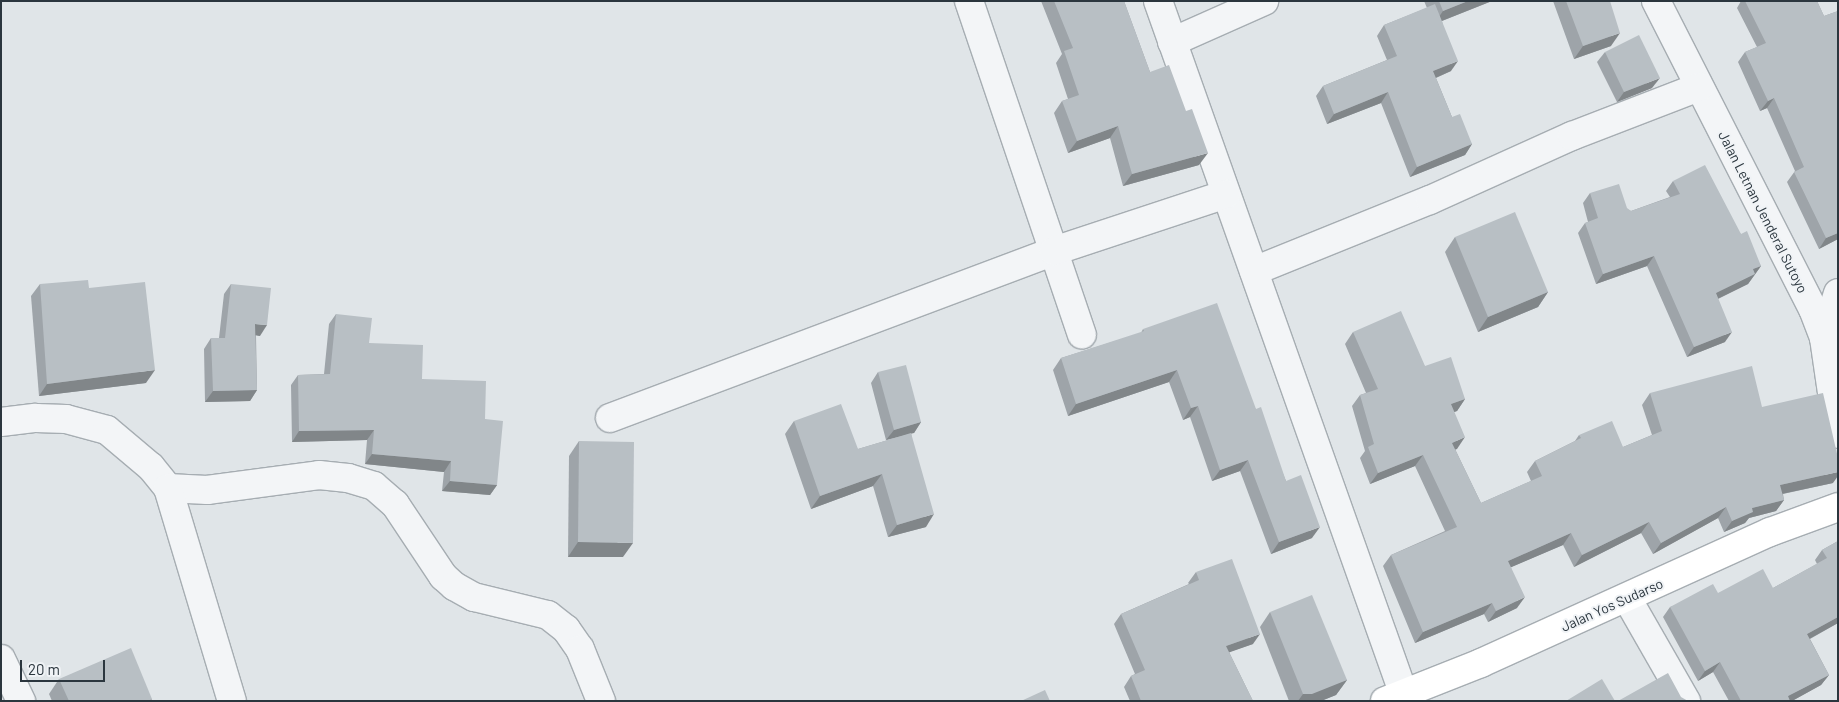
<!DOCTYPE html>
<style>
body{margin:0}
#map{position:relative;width:1839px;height:702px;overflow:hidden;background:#e0e5e8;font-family:Barlow,sans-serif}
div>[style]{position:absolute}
.roads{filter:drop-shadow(1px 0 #a6adb2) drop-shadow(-1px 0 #a6adb2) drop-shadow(0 1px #a6adb2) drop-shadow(0 -1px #a6adb2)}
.minor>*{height:28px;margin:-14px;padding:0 14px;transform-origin:14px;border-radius:14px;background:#f3f5f7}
.major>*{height:28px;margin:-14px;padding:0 14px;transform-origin:14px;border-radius:14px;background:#fff}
.wall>*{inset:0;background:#9ea4a9}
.shaded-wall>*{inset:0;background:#818689}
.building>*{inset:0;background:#b8bfc4}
span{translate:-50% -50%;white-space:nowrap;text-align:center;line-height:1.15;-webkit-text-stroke:4px #f0f3f6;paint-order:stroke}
.street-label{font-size:14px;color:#2b363e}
.frame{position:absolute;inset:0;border:2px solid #2b363e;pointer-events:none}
.scale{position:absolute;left:20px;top:660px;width:85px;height:22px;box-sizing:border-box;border:2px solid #2b363e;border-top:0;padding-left:6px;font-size:15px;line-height:18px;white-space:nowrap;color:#2b363e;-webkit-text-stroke:4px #f0f3f6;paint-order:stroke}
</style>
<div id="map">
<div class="roads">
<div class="minor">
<i style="left:969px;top:1px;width:352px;rotate:71.3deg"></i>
<i style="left:1158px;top:1px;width:733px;rotate:70.48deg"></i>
<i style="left:1656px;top:1px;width:346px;rotate:63deg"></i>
<i style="left:1813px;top:309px;width:31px;rotate:69deg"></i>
<i style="left:1824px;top:338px;width:97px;rotate:81.7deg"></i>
<i style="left:1172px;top:42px;width:101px;rotate:-24deg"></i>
<i style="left:1254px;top:271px;width:190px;rotate:-22deg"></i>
<i style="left:1430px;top:200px;width:156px;rotate:-24.3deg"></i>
<i style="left:1572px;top:136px;width:136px;rotate:-21.1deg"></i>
<i style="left:1824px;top:338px;width:47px;rotate:-72.7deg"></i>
<i style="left:610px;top:418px;width:474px;rotate:-20.6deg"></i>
<i style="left:1054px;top:251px;width:181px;rotate:-18.3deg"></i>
<i style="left:1px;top:422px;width:35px;rotate:-7deg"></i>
<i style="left:36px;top:418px;width:30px;rotate:2deg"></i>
<i style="left:66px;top:419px;width:42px;rotate:15deg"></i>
<i style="left:107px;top:430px;width:57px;rotate:40.1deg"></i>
<i style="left:151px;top:467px;width:27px;rotate:51deg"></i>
<i style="left:168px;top:488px;width:39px;rotate:3deg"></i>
<i style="left:207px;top:490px;width:113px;rotate:-7.6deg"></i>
<i style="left:319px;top:475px;width:29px;rotate:6deg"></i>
<i style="left:348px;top:478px;width:27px;rotate:17deg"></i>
<i style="left:374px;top:486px;width:28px;rotate:41deg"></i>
<i style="left:395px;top:504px;width:87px;rotate:56.3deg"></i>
<i style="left:443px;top:576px;width:15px;rotate:42deg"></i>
<i style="left:454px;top:586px;width:23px;rotate:29deg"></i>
<i style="left:474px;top:597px;width:76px;rotate:13.7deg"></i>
<i style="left:548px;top:615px;width:23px;rotate:38deg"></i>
<i style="left:566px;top:629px;width:24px;rotate:55deg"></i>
<i style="left:580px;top:649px;width:56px;rotate:68deg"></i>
<i style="left:168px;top:488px;width:222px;rotate:73.3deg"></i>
<i style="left:1627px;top:598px;width:119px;rotate:60.2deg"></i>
<i style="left:1px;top:659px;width:47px;rotate:64.5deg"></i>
</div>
<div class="major">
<i style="left:1385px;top:701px;width:103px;rotate:-21.6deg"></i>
<i style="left:1481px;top:663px;width:317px;rotate:-24.4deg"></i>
<i style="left:1770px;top:532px;width:72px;rotate:-20.2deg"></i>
</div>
</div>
<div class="wall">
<i style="clip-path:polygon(1041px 1px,1124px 1px,1150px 72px,1199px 165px,1123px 186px,1110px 138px,1068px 153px,1054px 113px,1062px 101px,1068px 99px,1056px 63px,1062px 54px)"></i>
<i style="clip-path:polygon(1424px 1px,1492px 1px,1442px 21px,1451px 71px,1436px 78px,1452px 117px,1472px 144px,1465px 155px,1410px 177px,1381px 103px,1327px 124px,1316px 96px,1323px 86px,1387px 60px,1377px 36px,1384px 25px,1427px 8px)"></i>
<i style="clip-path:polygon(1553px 1px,1612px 1px,1610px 2px,1611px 46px,1574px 59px)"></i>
<i style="clip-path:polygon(1741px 1px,1817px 1px,1824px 16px,1838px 11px,1838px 239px,1819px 249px,1787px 182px,1795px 171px,1767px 108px,1760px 111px,1738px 62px,1745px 52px,1757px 47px,1737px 8px)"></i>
<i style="clip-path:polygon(1605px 52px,1652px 88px,1617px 102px,1597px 62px)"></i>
<i style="clip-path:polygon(1673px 181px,1741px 234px,1761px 266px,1748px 284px,1718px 299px,1725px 342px,1687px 357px,1647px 266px,1596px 284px,1578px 233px,1585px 223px,1588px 222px,1583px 203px,1590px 193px,1631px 211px,1670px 197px,1666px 191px)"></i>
<i style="clip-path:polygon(1455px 237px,1548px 292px,1538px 307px,1478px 332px,1445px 252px)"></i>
<i style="clip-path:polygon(40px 284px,89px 288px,146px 383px,39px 396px,31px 296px)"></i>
<i style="clip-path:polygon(231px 284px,260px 336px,256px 335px,257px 390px,250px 401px,205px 402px,204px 349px,211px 338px,219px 338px,224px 294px)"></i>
<i style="clip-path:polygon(336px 314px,369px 343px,422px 379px,485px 419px,497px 485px,490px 495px,442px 491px,444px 472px,365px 464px,367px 440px,292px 442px,291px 385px,298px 375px,324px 374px,329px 324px)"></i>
<i style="clip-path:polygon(1143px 329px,1256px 409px,1286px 481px,1312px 538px,1271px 554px,1240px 471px,1212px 481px,1190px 417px,1183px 420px,1169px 382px,1068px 416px,1053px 370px,1061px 358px,1141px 333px)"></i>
<i style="clip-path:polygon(1353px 332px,1425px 366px,1465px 399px,1457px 411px,1454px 412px,1457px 449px,1455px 449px,1481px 503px,1531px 481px,1527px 472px,1535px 461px,1575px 441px,1579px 435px,1623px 447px,1652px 435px,1642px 405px,1650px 393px,1762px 407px,1833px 483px,1783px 494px,1784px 500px,1776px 511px,1749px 518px,1745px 523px,1724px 532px,1718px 518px,1653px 554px,1641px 533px,1574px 567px,1563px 545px,1511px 567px,1517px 608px,1488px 622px,1484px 614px,1415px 643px,1383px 566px,1391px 555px,1445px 531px,1415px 466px,1370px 484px,1360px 458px,1365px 451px,1352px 406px,1360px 395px,1366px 393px,1345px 344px)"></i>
<i style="clip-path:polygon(878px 372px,921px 422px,914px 433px,911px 433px,926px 527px,888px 537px,873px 486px,811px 509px,785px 434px,794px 421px,858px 449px,905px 435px,886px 440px,871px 383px)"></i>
<i style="clip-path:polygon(579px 441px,623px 557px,568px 557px,569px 456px)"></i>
<i style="clip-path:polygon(1838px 541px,1838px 623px,1810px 639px,1829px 675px,1821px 685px,1792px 701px,1729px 701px,1713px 672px,1698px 681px,1663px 617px,1670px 607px,1718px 593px,1773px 588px,1817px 564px,1815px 560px,1822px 550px)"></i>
<i style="clip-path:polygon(1196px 572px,1253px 644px,1229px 652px,1253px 701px,1130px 701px,1124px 687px,1131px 676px,1135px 674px,1114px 624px,1121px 614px,1189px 584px,1188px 583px)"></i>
<i style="clip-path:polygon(1270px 612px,1347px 680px,1336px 695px,1321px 701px,1289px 701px,1260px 627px)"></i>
<i style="clip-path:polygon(59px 679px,152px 699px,151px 701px,52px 701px,49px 694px)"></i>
</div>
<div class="shaded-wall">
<i style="clip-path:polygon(1468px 1px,1492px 1px,1434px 24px,1443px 11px)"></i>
<i style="clip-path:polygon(1620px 33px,1611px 46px,1574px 59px,1583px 46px)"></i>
<i style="clip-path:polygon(1458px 61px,1451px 71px,1426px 82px,1433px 71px)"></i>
<i style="clip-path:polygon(1660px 78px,1652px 88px,1617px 102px,1624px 92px)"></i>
<i style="clip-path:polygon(1388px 92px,1381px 103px,1327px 124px,1334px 114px)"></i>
<i style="clip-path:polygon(1774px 98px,1767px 108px,1760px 111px,1768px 101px)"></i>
<i style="clip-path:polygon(1118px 126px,1110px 138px,1068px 153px,1077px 141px)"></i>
<i style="clip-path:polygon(1472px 144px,1465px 155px,1410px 177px,1417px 167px)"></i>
<i style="clip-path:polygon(1208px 153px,1199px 165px,1123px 186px,1132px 174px)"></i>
<i style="clip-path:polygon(1838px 233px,1838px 239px,1819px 249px,1826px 238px)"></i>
<i style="clip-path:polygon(1654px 256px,1647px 266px,1596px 284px,1603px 274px)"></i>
<i style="clip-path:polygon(1761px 266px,1748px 284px,1709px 303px,1716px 293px,1753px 269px)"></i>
<i style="clip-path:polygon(1548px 292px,1538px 307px,1478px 332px,1488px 317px)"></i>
<i style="clip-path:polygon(255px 324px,267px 325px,260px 336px,248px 334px)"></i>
<i style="clip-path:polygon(1732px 332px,1725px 342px,1687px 357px,1694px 347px)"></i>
<i style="clip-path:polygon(155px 370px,146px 383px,39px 396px,47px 384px)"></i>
<i style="clip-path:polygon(1177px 370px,1169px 382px,1068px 416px,1076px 404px)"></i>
<i style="clip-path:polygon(257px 390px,250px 401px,205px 402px,213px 391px)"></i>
<i style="clip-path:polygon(1465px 399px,1457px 411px,1443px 416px,1451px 404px)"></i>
<i style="clip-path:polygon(1198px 406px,1190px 417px,1183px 420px,1191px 408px)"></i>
<i style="clip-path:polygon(921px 422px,914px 433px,886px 440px,894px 430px)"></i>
<i style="clip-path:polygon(374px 430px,367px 440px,292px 442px,299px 431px)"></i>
<i style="clip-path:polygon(1465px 437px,1457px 449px,1444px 454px,1452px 443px)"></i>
<i style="clip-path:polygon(372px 454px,451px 461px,444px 472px,365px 464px)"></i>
<i style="clip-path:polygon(1423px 455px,1415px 466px,1370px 484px,1378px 473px)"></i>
<i style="clip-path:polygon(1248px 460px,1240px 471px,1212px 481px,1220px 470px)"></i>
<i style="clip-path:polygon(1838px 472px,1838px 476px,1833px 483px,1772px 496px,1780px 485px)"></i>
<i style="clip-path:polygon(882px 474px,873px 486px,811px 509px,820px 496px)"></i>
<i style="clip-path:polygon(450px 481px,497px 485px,490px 495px,442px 491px)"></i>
<i style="clip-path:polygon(1784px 500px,1776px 511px,1749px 518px,1745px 523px,1724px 532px,1732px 521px,1752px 508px)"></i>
<i style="clip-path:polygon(1726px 507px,1718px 518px,1653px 554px,1661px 543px)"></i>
<i style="clip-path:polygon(934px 514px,926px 527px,888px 537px,897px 525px)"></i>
<i style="clip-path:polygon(1649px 522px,1641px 533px,1574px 567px,1582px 555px)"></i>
<i style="clip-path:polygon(1320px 527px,1312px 538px,1271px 554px,1279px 542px)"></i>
<i style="clip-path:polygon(1571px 533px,1563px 545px,1500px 572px,1508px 561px)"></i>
<i style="clip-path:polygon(578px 542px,633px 543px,623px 557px,568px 557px)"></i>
<i style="clip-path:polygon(1525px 597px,1517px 608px,1488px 622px,1496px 611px)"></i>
<i style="clip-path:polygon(1492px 603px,1484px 614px,1415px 643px,1423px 632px)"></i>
<i style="clip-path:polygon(1838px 617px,1838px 623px,1800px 644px,1807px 634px)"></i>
<i style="clip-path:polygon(1260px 634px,1253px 644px,1219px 656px,1226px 646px)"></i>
<i style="clip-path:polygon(1720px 662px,1713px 672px,1698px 681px,1705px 671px)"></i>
<i style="clip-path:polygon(1829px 675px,1821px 685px,1792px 701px,1785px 701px,1788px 696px)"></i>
<i style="clip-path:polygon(1347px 680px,1336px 695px,1321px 701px,1298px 701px,1303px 694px)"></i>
</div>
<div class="building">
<i style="clip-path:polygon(1054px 1px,1124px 1px,1150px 72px,1169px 65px,1186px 111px,1192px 109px,1208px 153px,1132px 174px,1118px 126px,1077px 141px,1062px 101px,1079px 95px,1064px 51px,1073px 48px)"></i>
<i style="clip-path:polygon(1439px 1px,1468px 1px,1443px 11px)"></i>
<i style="clip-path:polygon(1566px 1px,1610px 1px,1620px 33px,1583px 46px)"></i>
<i style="clip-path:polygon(1745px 1px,1817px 1px,1824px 16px,1838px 11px,1838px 233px,1826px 238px,1794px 172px,1804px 167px,1774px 98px,1768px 101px,1745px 52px,1766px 43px)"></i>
<i style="clip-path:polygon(1435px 4px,1458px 61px,1433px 71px,1452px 117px,1460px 114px,1472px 144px,1417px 167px,1388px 92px,1334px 114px,1323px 86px,1397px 56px,1384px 25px)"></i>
<i style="clip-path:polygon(1639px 35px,1660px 78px,1624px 92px,1605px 52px)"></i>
<i style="clip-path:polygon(1705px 165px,1741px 234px,1747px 231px,1761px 266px,1753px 269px,1755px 274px,1716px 293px,1732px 332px,1694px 347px,1654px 256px,1603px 274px,1585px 223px,1598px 218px,1590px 193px,1619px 184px,1627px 208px,1631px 211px,1680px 194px,1673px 181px)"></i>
<i style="clip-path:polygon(1515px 212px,1548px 292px,1488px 317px,1455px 237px)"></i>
<i style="clip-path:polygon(88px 280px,89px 288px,145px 282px,155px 370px,47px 384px,40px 284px)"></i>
<i style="clip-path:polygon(231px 284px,271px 288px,267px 325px,255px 324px,257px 390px,213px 391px,211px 338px,225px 338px)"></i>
<i style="clip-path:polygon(1217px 303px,1256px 409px,1261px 407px,1286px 481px,1301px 475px,1320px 527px,1279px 542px,1248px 460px,1220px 470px,1198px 406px,1191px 408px,1177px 370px,1076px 404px,1061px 358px,1144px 331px,1143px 329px)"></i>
<i style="clip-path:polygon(1401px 311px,1425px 366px,1451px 357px,1465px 399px,1451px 404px,1465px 437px,1452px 443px,1481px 503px,1542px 476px,1535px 461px,1581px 438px,1579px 435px,1612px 421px,1623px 447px,1662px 431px,1650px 393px,1752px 366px,1762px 407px,1823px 393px,1838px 458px,1838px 472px,1780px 485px,1784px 500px,1752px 508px,1753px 512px,1732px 521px,1726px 507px,1661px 543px,1649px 522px,1582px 555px,1571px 533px,1508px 561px,1525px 597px,1496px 611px,1492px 603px,1423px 632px,1391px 555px,1457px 527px,1423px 455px,1378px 473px,1368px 447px,1374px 444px,1360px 395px,1378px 389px,1353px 332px)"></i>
<i style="clip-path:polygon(336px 314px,372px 318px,369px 343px,423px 345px,422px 379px,486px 381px,485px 419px,503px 421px,497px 485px,450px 481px,451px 461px,372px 454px,374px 430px,299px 431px,298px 375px,330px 374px)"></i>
<i style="clip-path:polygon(906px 365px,921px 422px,894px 430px,878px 372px)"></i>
<i style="clip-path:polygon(841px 404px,858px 449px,911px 433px,934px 514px,897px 525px,882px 474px,820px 496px,794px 421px)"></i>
<i style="clip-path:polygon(579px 441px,634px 442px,633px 543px,578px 542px)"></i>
<i style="clip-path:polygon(1838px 541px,1838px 617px,1807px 634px,1829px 675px,1788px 696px,1790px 701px,1741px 701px,1720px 662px,1705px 671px,1670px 607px,1713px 584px,1718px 593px,1763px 569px,1773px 588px,1827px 558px,1822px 550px)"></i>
<i style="clip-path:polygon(1232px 559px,1260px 634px,1226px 646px,1253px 701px,1141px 701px,1131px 676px,1145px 670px,1121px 614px,1199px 580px,1196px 572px)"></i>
<i style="clip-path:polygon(1312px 595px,1347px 680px,1312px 694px,1303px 694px,1270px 612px)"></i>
<i style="clip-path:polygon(131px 648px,152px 699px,148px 701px,69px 701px,59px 679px)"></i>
<i style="clip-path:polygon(1668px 673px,1681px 697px,1688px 701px,1618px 701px)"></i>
<i style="clip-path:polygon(1602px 679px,1615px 701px,1566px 701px)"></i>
<i style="clip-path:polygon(1045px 690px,1050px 701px,1021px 701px)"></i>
</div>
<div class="street-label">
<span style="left:1763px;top:212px;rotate:63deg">Jalan Letnan Jenderal Sutoyo</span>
<span style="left:1612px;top:605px;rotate:-24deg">Jalan Yos Sudarso</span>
</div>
<div class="frame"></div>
<div class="scale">20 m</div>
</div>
